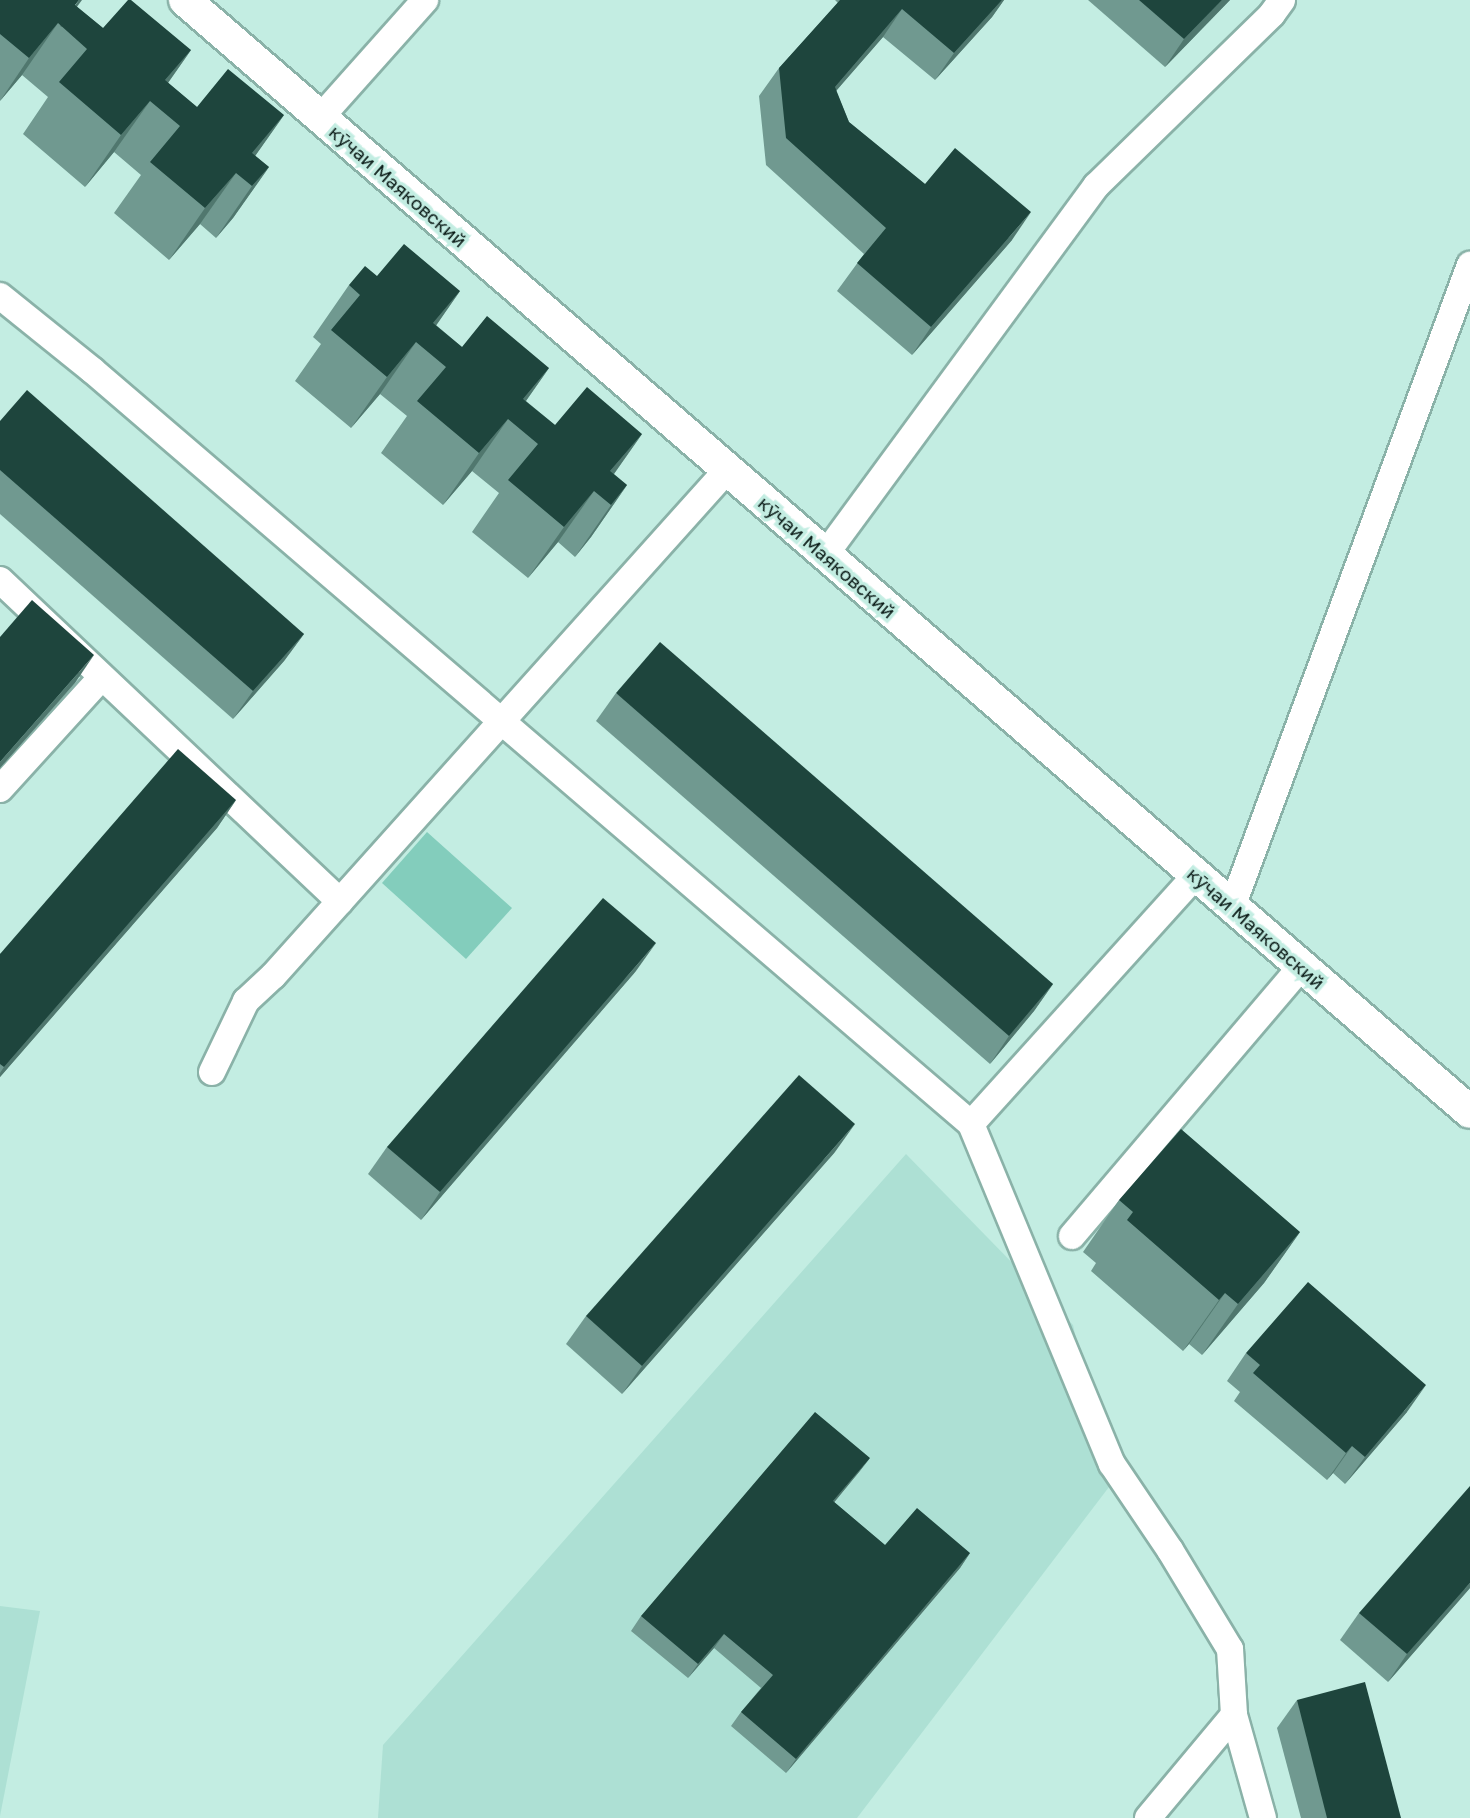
<!DOCTYPE html>
<meta charset="utf-8">
<style>
body{margin:0}
#map{position:relative;width:1470px;height:1818px;overflow:hidden;background:#c3ede2;font-family:"Golos Text",sans-serif}
div>[style]{position:absolute}
.built>*{inset:0;background:#ade0d4}
.green>*{inset:0;background:#83cdbc}
.roads{filter:drop-shadow(2px 0 #8ab2a8) drop-shadow(-2px 0 #8ab2a8) drop-shadow(0 2px #8ab2a8) drop-shadow(0 -2px #8ab2a8)}
.minor>*{height:26px;margin:-13px;padding:0 13px;transform-origin:13px;border-radius:13px;background:#fff}
.tertiary>*{height:32px;margin:-16px;padding:0 16px;transform-origin:16px;border-radius:16px;background:#fff}
.wall>*{inset:0;background:#709990}
.shaded-wall>*{inset:0;background:#50776e}
.building>*{inset:0;background:#1e453d}
span{translate:-50% -50%;white-space:nowrap;text-align:center;line-height:1.15;-webkit-text-stroke:7px #c3ede2;paint-order:stroke}
.street-label{font-size:19px;color:#091915}
</style>
<div id="map">
<div class="built">
<i style="clip-path:polygon(906px 1154px,1073px 1325px,1109px 1487px,857px 1818px,378px 1818px,383px 1745px)"></i>
<i style="clip-path:polygon(0 1606px,40px 1611px,0 1816px)"></i>
</div>
<div class="green">
<i style="clip-path:polygon(427px 832px,512px 908px,466px 959px,382px 883px)"></i>
</div>
<div class="roads">
<div class="minor">
<i style="left:320px;top:118px;width:158px;rotate:-48.3deg"></i>
<i style="left:0;top:296px;width:118px;rotate:38.8deg"></i>
<i style="left:92px;top:370px;width:1158px;rotate:40.62deg"></i>
<i style="left:825px;top:555px;width:458px;rotate:-53.7deg"></i>
<i style="left:1096px;top:186px;width:246px;rotate:-44.3deg"></i>
<i style="left:1272px;top:14px;width:17px;rotate:-54deg"></i>
<i style="left:0;top:580px;width:468px;rotate:43.4deg"></i>
<i style="left:0;top:789px;width:151px;rotate:-47.7deg"></i>
<i style="left:1195px;top:876px;width:334px;rotate:132.1deg"></i>
<i style="left:971px;top:1124px;width:368px;rotate:67.5deg"></i>
<i style="left:1112px;top:1464px;width:104px;rotate:56deg"></i>
<i style="left:1170px;top:1550px;width:116px;rotate:58.8deg"></i>
<i style="left:1230px;top:1649px;width:66px;rotate:86.5deg"></i>
<i style="left:1234px;top:1715px;width:107px;rotate:74.3deg"></i>
<i style="left:1232px;top:907px;width:685px;rotate:-69.66deg"></i>
<i style="left:212px;top:1072px;width:79px;rotate:-64.4deg"></i>
<i style="left:246px;top:1001px;width:37px;rotate:-43deg"></i>
<i style="left:273px;top:976px;width:680px;rotate:-48.1deg"></i>
<i style="left:1072px;top:1236px;width:353px;rotate:-49.6deg"></i>
<i style="left:1148px;top:1818px;width:134px;rotate:-50.1deg"></i>
</div>
<div class="tertiary">
<i style="left:185px;top:0;width:1699px;rotate:40.87deg"></i>
</div>
</div>
<div class="wall">
<i style="clip-path:polygon(0 0,77px 7px,103px 28px,191px 50px,168px 83px,197px 107px,284px 115px,255px 156px,269px 167px,233px 218px,216px 238px,200px 224px,169px 260px,114px 213px,141px 175px,114px 152px,85px 187px,23px 134px,48px 97px,22px 75px,0 101px)"></i>
<i style="clip-path:polygon(835px 0,1004px 0,992px 17px,935px 80px,883px 37px,836px 91px,849px 122px,925px 184px,1012px 240px,912px 355px,837px 291px,864px 254px,766px 165px,759px 96px,779px 68px,838px 3px)"></i>
<i style="clip-path:polygon(1088px 0,1230px 0,1165px 67px)"></i>
<i style="clip-path:polygon(377px 276px,460px 291px,436px 325px,462px 347px,549px 368px,526px 401px,555px 425px,642px 434px,614px 474px,627px 485px,591px 537px,575px 557px,558px 542px,528px 578px,472px 532px,499px 493px,472px 471px,443px 505px,381px 453px,407px 416px,380px 394px,351px 428px,295px 381px,321px 344px,313px 337px,349px 285px)"></i>
<i style="clip-path:polygon(0 421px,304px 634px,284px 661px,233px 719px,0 514px)"></i>
<i style="clip-path:polygon(616px 693px,1053px 984px,1034px 1011px,990px 1064px,596px 721px)"></i>
<i style="clip-path:polygon(236px 800px,217px 828px,0 1077px,0 954px)"></i>
<i style="clip-path:polygon(636px 971px,421px 1220px,368px 1174px,387px 1147px)"></i>
<i style="clip-path:polygon(835px 1152px,622px 1394px,566px 1344px,586px 1316px)"></i>
<i style="clip-path:polygon(1119px 1200px,1300px 1232px,1264px 1283px,1202px 1355px,1189px 1344px,1183px 1351px,1091px 1271px,1096px 1263px,1083px 1252px)"></i>
<i style="clip-path:polygon(1246px 1353px,1407px 1412px,1345px 1484px,1333px 1473px,1327px 1480px,1234px 1401px,1240px 1392px,1227px 1381px)"></i>
<i style="clip-path:polygon(870px 1458px,859px 1472px,834px 1502px,885px 1545px,970px 1553px,960px 1568px,786px 1773px,731px 1726px,741px 1712px,761px 1688px,714px 1648px,688px 1678px,631px 1631px,641px 1616px)"></i>
<i style="clip-path:polygon(1470px 1588px,1388px 1682px,1340px 1640px,1359px 1613px)"></i>
<i style="clip-path:polygon(1297px 1700px,1401px 1818px,1301px 1818px,1277px 1728px)"></i>
</div>
<div class="shaded-wall">
<i style="clip-path:polygon(79px 0,82px 0,62px 27px,60px 26px)"></i>
<i style="clip-path:polygon(1002px 0,1004px 0,992px 17px,935px 80px,954px 53px)"></i>
<i style="clip-path:polygon(1222px 0,1230px 0,1165px 67px,1184px 39px)"></i>
<i style="clip-path:polygon(902px 9px,883px 37px,815px 115px,835px 87px)"></i>
<i style="clip-path:polygon(58px 23px,22px 75px,0 101px,29px 58px)"></i>
<i style="clip-path:polygon(191px 50px,153px 104px,165px 80px)"></i>
<i style="clip-path:polygon(150px 101px,114px 152px,85px 187px,121px 135px)"></i>
<i style="clip-path:polygon(284px 115px,248px 166px,252px 153px)"></i>
<i style="clip-path:polygon(269px 167px,233px 218px,216px 238px,252px 186px)"></i>
<i style="clip-path:polygon(236px 173px,200px 224px,169px 260px,205px 208px)"></i>
<i style="clip-path:polygon(1031px 212px,1012px 240px,912px 355px,931px 327px)"></i>
<i style="clip-path:polygon(460px 291px,424px 343px,433px 323px)"></i>
<i style="clip-path:polygon(416px 342px,380px 394px,351px 428px,387px 377px)"></i>
<i style="clip-path:polygon(549px 368px,511px 422px,523px 399px)"></i>
<i style="clip-path:polygon(508px 419px,472px 471px,443px 505px,479px 453px)"></i>
<i style="clip-path:polygon(642px 434px,606px 485px,610px 471px)"></i>
<i style="clip-path:polygon(627px 485px,591px 537px,575px 557px,611px 505px)"></i>
<i style="clip-path:polygon(594px 491px,558px 542px,528px 578px,564px 527px)"></i>
<i style="clip-path:polygon(304px 634px,284px 661px,233px 719px,253px 691px)"></i>
<i style="clip-path:polygon(94px 655px,75px 683px,0 768px,0 762px)"></i>
<i style="clip-path:polygon(236px 800px,217px 828px,0 1077px,0 1073px,4px 1067px)"></i>
<i style="clip-path:polygon(656px 943px,636px 971px,421px 1220px,440px 1192px)"></i>
<i style="clip-path:polygon(1053px 984px,1034px 1011px,990px 1064px,1009px 1036px)"></i>
<i style="clip-path:polygon(855px 1124px,835px 1152px,622px 1394px,642px 1366px)"></i>
<i style="clip-path:polygon(1300px 1232px,1264px 1283px,1202px 1355px,1238px 1304px)"></i>
<i style="clip-path:polygon(1225px 1293px,1189px 1344px,1183px 1351px,1219px 1300px)"></i>
<i style="clip-path:polygon(1426px 1385px,1407px 1412px,1345px 1484px,1365px 1457px)"></i>
<i style="clip-path:polygon(1352px 1446px,1333px 1473px,1327px 1480px,1346px 1453px)"></i>
<i style="clip-path:polygon(870px 1458px,859px 1472px,823px 1516px,833px 1501px)"></i>
<i style="clip-path:polygon(970px 1553px,960px 1568px,786px 1773px,796px 1759px)"></i>
<i style="clip-path:polygon(1470px 1583px,1470px 1588px,1388px 1682px,1407px 1654px)"></i>
<i style="clip-path:polygon(724px 1634px,714px 1648px,688px 1678px,698px 1664px)"></i>
</div>
<div class="building">
<i style="clip-path:polygon(0 0,79px 0,75px 5px,103px 28px,128px 0,131px 0,191px 50px,165px 80px,197px 107px,228px 69px,284px 115px,252px 153px,269px 167px,252px 186px,236px 173px,205px 208px,150px 162px,180px 126px,150px 101px,121px 135px,59px 82px,87px 49px,58px 23px,29px 58px,0 34px)"></i>
<i style="clip-path:polygon(840px 0,1002px 0,954px 53px,902px 9px,835px 87px,849px 122px,925px 184px,955px 148px,1031px 212px,931px 327px,857px 263px,886px 228px,786px 138px,779px 68px)"></i>
<i style="clip-path:polygon(1139px 0,1222px 0,1184px 39px)"></i>
<i style="clip-path:polygon(404px 244px,460px 291px,433px 323px,462px 347px,487px 316px,549px 368px,523px 399px,555px 425px,587px 387px,642px 434px,610px 471px,627px 485px,611px 505px,594px 491px,564px 527px,508px 480px,538px 444px,508px 419px,479px 453px,417px 401px,446px 367px,416px 342px,387px 377px,331px 330px,360px 295px,349px 285px,365px 266px,377px 276px)"></i>
<i style="clip-path:polygon(27px 390px,304px 634px,253px 691px,0 470px,0 421px)"></i>
<i style="clip-path:polygon(32px 600px,94px 655px,0 762px,0 637px)"></i>
<i style="clip-path:polygon(660px 642px,1053px 984px,1009px 1036px,616px 693px)"></i>
<i style="clip-path:polygon(178px 749px,236px 800px,4px 1067px,0 1064px,0 954px)"></i>
<i style="clip-path:polygon(603px 898px,656px 943px,440px 1192px,387px 1147px)"></i>
<i style="clip-path:polygon(799px 1075px,855px 1124px,642px 1366px,586px 1316px)"></i>
<i style="clip-path:polygon(1181px 1129px,1300px 1232px,1238px 1304px,1225px 1293px,1219px 1300px,1127px 1220px,1133px 1212px,1119px 1200px)"></i>
<i style="clip-path:polygon(1308px 1282px,1426px 1385px,1365px 1457px,1352px 1446px,1346px 1453px,1253px 1373px,1260px 1365px,1246px 1353px)"></i>
<i style="clip-path:polygon(815px 1412px,870px 1458px,833px 1501px,885px 1545px,917px 1508px,970px 1553px,796px 1759px,741px 1712px,773px 1675px,724px 1634px,698px 1664px,641px 1616px)"></i>
<i style="clip-path:polygon(1470px 1486px,1470px 1583px,1407px 1654px,1359px 1613px)"></i>
<i style="clip-path:polygon(1365px 1682px,1401px 1818px,1327px 1818px,1297px 1700px)"></i>
</div>
<div class="street-label">
<span style="left:398px;top:186px;rotate:41deg">кӯчаи Маяковский</span>
<span style="left:827px;top:557px;rotate:41deg">кӯчаи Маяковский</span>
<span style="left:1256px;top:928px;rotate:41deg">кӯчаи Маяковский</span>
</div>
</div>
